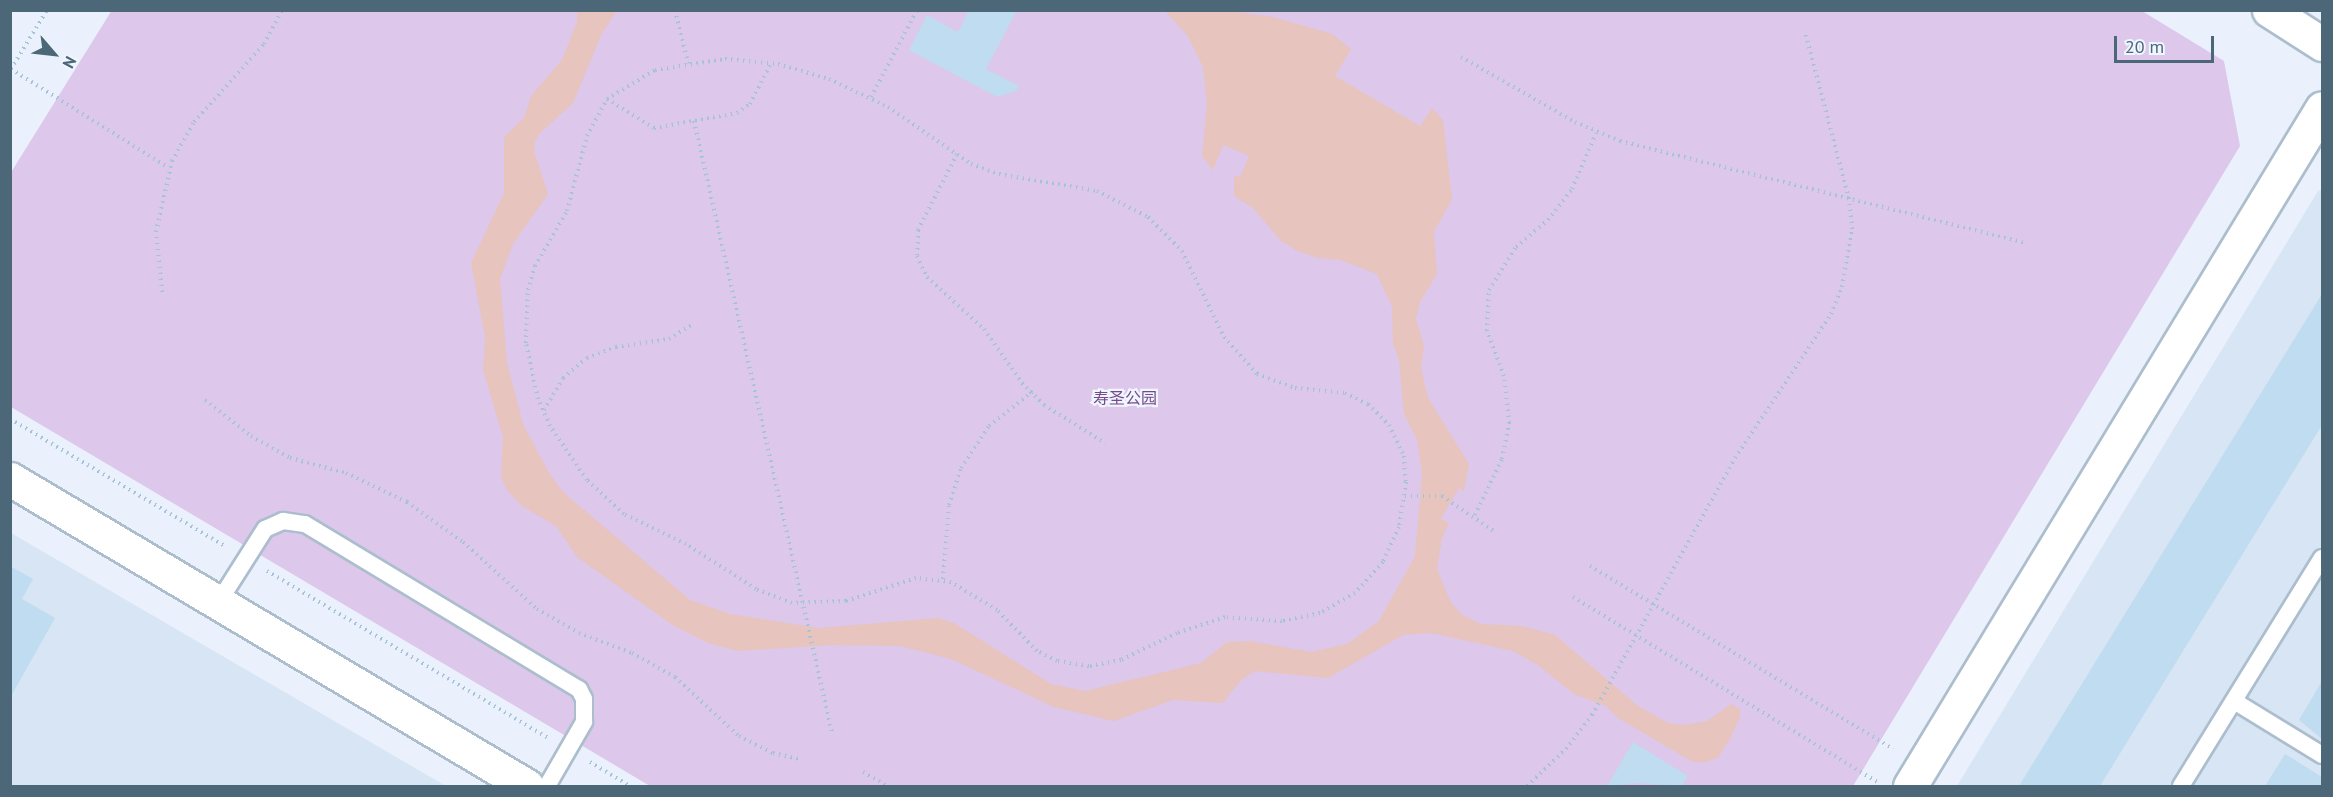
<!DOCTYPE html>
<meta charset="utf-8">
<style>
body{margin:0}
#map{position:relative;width:2333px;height:797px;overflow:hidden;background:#eaf1fc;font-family:"PT Sans","Noto Sans SC",sans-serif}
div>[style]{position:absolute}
.residential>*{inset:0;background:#d8e5f4}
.green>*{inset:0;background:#ddc7eb}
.water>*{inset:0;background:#e7c4bd}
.building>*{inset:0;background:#bfdcf0}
.path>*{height:4px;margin-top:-2px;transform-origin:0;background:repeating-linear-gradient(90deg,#a4c3d7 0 1.5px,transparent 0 6px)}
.roads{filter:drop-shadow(2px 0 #acbecd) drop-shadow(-2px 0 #acbecd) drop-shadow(0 2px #acbecd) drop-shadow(0 -2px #acbecd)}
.lane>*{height:16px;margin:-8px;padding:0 8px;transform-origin:8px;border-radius:8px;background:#fff}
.secondary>*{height:33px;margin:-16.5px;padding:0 16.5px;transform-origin:16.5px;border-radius:16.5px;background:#fff}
span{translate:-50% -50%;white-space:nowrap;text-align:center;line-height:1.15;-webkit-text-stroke:4.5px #f0f6ff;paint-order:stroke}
.park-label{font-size:16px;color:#774a89}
.frame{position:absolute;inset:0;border:12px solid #4c6878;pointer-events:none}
.north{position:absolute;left:24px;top:24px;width:60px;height:60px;-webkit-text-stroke:4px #f0f6ff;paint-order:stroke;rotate:118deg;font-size:16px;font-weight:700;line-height:24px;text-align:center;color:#4c6878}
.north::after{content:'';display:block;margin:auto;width:21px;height:27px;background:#4c6878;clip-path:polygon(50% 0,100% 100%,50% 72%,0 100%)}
.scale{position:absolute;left:2114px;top:36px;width:100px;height:27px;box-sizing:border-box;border:3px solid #4c6878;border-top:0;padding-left:8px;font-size:18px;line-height:21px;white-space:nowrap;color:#4c6878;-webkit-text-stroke:4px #f0f6ff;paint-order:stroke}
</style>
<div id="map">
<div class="residential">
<i style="clip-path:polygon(2322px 190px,2322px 786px,1957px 786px,2318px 191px)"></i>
<i style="clip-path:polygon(11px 533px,446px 786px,11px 786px)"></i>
</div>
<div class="green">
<i style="clip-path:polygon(112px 10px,2142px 11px,2224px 61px,2240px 146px,1853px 786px,650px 786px,11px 407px,10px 174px)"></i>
</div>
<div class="water">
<i style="clip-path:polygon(577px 11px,617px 11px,602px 33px,573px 103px,539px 134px,535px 142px,534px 151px,548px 194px,513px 244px,500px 279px,507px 363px,523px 424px,549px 473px,563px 492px,690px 600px,730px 614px,818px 628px,938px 618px,954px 623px,1051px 684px,1085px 691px,1201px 663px,1227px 642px,1250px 641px,1311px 652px,1347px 644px,1379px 621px,1415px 556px,1422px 474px,1417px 440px,1404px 414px,1399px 360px,1393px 344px,1392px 307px,1377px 274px,1340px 260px,1317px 258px,1296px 250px,1281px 241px,1253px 208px,1234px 196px,1234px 176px,1240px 177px,1249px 156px,1223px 145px,1213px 170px,1202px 156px,1207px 104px,1203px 67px,1187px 35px,1165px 11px,1230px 11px,1273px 17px,1332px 34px,1351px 49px,1335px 76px,1420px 126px,1432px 108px,1443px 120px,1452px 199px,1434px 232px,1437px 274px,1420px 302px,1416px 319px,1424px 346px,1421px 368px,1428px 398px,1469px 464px,1464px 491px,1459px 488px,1441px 519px,1449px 523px,1442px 538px,1437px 569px,1450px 601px,1461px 614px,1481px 624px,1522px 626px,1555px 635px,1638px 706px,1668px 723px,1685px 725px,1707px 721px,1731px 704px,1740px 709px,1740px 717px,1730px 739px,1718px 758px,1702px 763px,1691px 761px,1618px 718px,1606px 706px,1574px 694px,1538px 665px,1513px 651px,1431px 633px,1403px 635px,1328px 678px,1255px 671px,1241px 680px,1223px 703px,1173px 700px,1114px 721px,1054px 707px,951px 659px,900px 646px,832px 645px,737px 651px,708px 643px,674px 626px,577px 557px,556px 526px,522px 506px,506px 489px,501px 476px,503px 437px,483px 370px,485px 337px,471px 263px,504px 193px,504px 137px,524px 118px,531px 96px,562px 60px,577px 22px)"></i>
</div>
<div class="building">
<i style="clip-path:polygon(969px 10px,1017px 10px,986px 69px,1019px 86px,1016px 91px,997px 97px,909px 50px,927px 15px,958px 32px)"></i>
<i style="clip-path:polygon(2322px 294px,2322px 425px,2100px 786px,2019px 786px)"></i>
<i style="clip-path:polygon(10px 566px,33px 579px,22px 599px,55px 618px,10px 698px)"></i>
<i style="clip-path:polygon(2322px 681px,2322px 739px,2299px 720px)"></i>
<i style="clip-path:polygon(1633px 742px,1688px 776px,1682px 786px,1637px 783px,1607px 786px)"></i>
<i style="clip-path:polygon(2285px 754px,2322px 777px,2322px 786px,2265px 786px)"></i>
</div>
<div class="path">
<i style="left:675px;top:10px;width:55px;rotate:76.2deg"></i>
<i style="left:1373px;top:10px;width:1px;rotate:45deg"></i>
<i style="left:1461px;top:57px;width:131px;rotate:29.7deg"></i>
<i style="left:1575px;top:122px;width:49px;rotate:22.9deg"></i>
<i style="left:1620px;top:141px;width:419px;rotate:14.1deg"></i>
<i style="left:725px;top:59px;width:53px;rotate:5.4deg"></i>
<i style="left:778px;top:64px;width:53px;rotate:16.4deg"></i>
<i style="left:829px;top:79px;width:65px;rotate:25.4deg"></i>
<i style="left:888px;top:107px;width:101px;rotate:34.5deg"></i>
<i style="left:971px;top:164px;width:30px;rotate:20deg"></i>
<i style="left:999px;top:174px;width:99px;rotate:9.8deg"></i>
<i style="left:1097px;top:191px;width:57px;rotate:27deg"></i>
<i style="left:1148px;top:217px;width:48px;rotate:45deg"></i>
<i style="left:1182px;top:251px;width:96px;rotate:64deg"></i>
<i style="left:1224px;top:337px;width:50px;rotate:48.3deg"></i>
<i style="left:1257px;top:374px;width:40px;rotate:20.2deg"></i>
<i style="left:1295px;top:388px;width:50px;rotate:5.7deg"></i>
<i style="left:1345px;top:393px;width:25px;rotate:26deg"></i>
<i style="left:1368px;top:404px;width:30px;rotate:45deg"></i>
<i style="left:1389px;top:425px;width:34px;rotate:64deg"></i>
<i style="left:1404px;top:456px;width:26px;rotate:86deg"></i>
<i style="left:1406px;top:482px;width:46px;rotate:98.8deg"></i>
<i style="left:1399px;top:527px;width:38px;rotate:115deg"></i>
<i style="left:1383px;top:562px;width:42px;rotate:132.1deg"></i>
<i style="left:1355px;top:593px;width:40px;rotate:150.3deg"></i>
<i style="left:1320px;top:613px;width:39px;rotate:168deg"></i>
<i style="left:1282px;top:621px;width:57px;rotate:-176deg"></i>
<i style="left:1225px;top:617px;width:51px;rotate:161.6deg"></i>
<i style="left:1177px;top:633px;width:62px;rotate:154.3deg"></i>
<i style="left:1121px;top:660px;width:33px;rotate:169deg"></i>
<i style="left:1089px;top:666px;width:32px;rotate:-171deg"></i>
<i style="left:1057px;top:661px;width:22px;rotate:-153deg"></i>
<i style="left:1037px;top:651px;width:57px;rotate:-134.3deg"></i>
<i style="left:997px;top:610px;width:54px;rotate:-148.7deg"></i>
<i style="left:951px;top:582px;width:35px;rotate:-173deg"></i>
<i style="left:916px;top:578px;width:74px;rotate:161.8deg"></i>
<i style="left:846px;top:601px;width:54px;rotate:177.9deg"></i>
<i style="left:792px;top:603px;width:39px;rotate:-159deg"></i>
<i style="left:756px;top:589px;width:83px;rotate:-147.3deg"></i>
<i style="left:686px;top:544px;width:69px;rotate:-154.2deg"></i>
<i style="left:624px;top:514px;width:50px;rotate:-137.4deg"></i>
<i style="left:587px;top:480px;width:65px;rotate:-124.4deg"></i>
<i style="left:550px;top:426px;width:30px;rotate:-114deg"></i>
<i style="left:538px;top:399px;width:57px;rotate:-102.1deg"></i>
<i style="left:526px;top:343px;width:53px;rotate:-87.8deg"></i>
<i style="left:528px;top:290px;width:25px;rotate:-74deg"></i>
<i style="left:535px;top:266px;width:64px;rotate:-59.8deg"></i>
<i style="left:567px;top:211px;width:78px;rotate:-75.1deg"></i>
<i style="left:587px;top:136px;width:42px;rotate:-61.6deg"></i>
<i style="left:607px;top:99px;width:56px;rotate:-31.1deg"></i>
<i style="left:655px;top:70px;width:71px;rotate:-8.9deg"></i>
<i style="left:11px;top:69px;width:186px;rotate:32.1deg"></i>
<i style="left:11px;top:69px;width:69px;rotate:-58.6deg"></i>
<i style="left:871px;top:97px;width:98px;rotate:-62.1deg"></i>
<i style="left:607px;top:99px;width:55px;rotate:31.7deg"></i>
<i style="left:654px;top:128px;width:84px;rotate:-10.2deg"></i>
<i style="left:737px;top:113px;width:16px;rotate:-35deg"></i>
<i style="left:750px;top:104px;width:46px;rotate:-62.9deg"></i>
<i style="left:694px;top:121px;width:627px;rotate:77.29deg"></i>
<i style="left:957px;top:154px;width:85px;rotate:117.2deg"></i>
<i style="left:918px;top:230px;width:26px;rotate:92deg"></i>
<i style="left:917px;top:256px;width:23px;rotate:65deg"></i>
<i style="left:927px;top:277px;width:77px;rotate:42.4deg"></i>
<i style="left:984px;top:329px;width:66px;rotate:54.9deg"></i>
<i style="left:1022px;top:383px;width:31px;rotate:45deg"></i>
<i style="left:1044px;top:405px;width:72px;rotate:31.9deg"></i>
<i style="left:162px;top:292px;width:60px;rotate:-95.7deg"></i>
<i style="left:156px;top:232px;width:73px;rotate:-77.3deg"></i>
<i style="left:172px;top:161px;width:45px;rotate:-60.6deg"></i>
<i style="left:194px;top:122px;width:105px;rotate:-48.1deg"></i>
<i style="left:264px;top:44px;width:38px;rotate:-62deg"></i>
<i style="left:205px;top:400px;width:58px;rotate:38deg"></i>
<i style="left:251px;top:436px;width:45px;rotate:29.4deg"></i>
<i style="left:290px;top:458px;width:58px;rotate:15deg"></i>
<i style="left:346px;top:473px;width:68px;rotate:25.4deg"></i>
<i style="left:407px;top:502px;width:69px;rotate:35.5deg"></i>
<i style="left:463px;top:542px;width:100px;rotate:42.2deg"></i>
<i style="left:537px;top:609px;width:48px;rotate:29.7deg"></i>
<i style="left:579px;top:633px;width:57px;rotate:20.7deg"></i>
<i style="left:632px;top:653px;width:49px;rotate:29.2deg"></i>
<i style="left:675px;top:677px;width:87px;rotate:42.7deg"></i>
<i style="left:739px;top:736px;width:38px;rotate:27deg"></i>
<i style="left:773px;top:753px;width:28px;rotate:13deg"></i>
<i style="left:544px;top:410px;width:37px;rotate:-59deg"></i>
<i style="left:563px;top:378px;width:31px;rotate:-40deg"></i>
<i style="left:587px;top:358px;width:31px;rotate:-21deg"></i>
<i style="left:616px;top:347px;width:54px;rotate:-8.6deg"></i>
<i style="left:669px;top:339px;width:28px;rotate:-32deg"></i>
<i style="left:10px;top:419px;width:250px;rotate:30.6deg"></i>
<i style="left:1405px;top:496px;width:37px"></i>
<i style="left:1442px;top:496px;width:64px;rotate:34.2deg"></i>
<i style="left:1475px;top:515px;width:62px;rotate:-64.3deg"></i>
<i style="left:1502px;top:459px;width:37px;rotate:-79deg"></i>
<i style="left:1509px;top:423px;width:47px;rotate:-96.1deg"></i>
<i style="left:1504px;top:376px;width:48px;rotate:-110.7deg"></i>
<i style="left:1487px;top:331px;width:41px;rotate:-87.2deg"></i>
<i style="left:1489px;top:290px;width:51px;rotate:-57.9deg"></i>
<i style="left:1516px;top:247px;width:42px;rotate:-40.2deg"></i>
<i style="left:1548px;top:220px;width:39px;rotate:-52deg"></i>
<i style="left:1572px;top:189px;width:61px;rotate:-66.8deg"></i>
<i style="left:1590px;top:566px;width:354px;rotate:31.1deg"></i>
<i style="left:267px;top:571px;width:326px;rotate:30.7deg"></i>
<i style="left:943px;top:579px;width:74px;rotate:-85.4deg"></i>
<i style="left:949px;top:505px;width:39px;rotate:-72deg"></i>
<i style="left:961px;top:468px;width:50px;rotate:-56.3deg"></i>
<i style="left:989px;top:426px;width:55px;rotate:-38.3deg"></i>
<i style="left:1573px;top:597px;width:358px;rotate:31.3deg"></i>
<i style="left:590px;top:762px;width:47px;rotate:31deg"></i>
<i style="left:863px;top:772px;width:28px;rotate:30deg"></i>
<i style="left:1527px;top:786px;width:54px;rotate:-43.5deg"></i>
<i style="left:1566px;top:749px;width:43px;rotate:-52.6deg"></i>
<i style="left:1592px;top:715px;width:294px;rotate:-60.9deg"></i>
<i style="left:1735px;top:458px;width:173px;rotate:-56.3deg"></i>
<i style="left:1831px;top:314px;width:29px;rotate:-68deg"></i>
<i style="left:1842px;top:287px;width:59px;rotate:-80.2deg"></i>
<i style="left:1852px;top:229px;width:30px;rotate:-96deg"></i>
<i style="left:1849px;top:199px;width:170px;rotate:-104.7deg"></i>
</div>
<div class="roads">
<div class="lane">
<i style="left:218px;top:603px;width:88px;rotate:-57.6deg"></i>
<i style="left:265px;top:529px;width:20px;rotate:-24deg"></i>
<i style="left:283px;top:521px;width:22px;rotate:8deg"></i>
<i style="left:305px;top:524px;width:320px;rotate:31.1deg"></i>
<i style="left:579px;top:689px;width:11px;rotate:63deg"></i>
<i style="left:584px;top:699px;width:23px;rotate:90deg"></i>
<i style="left:584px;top:722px;width:74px;rotate:120deg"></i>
<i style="left:2234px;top:701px;width:103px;rotate:31.5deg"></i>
<i style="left:2181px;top:786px;width:268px;rotate:-58.3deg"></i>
</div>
<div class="secondary">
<i style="left:2269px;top:10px;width:63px;rotate:32.7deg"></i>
<i style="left:10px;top:479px;width:601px;rotate:30.7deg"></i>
<i style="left:1910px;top:786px;width:793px;rotate:-58.71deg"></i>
</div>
</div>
<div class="park-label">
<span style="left:1125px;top:398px">寿圣公园</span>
</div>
<div class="frame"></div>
<div class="north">N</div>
<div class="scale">20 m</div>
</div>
